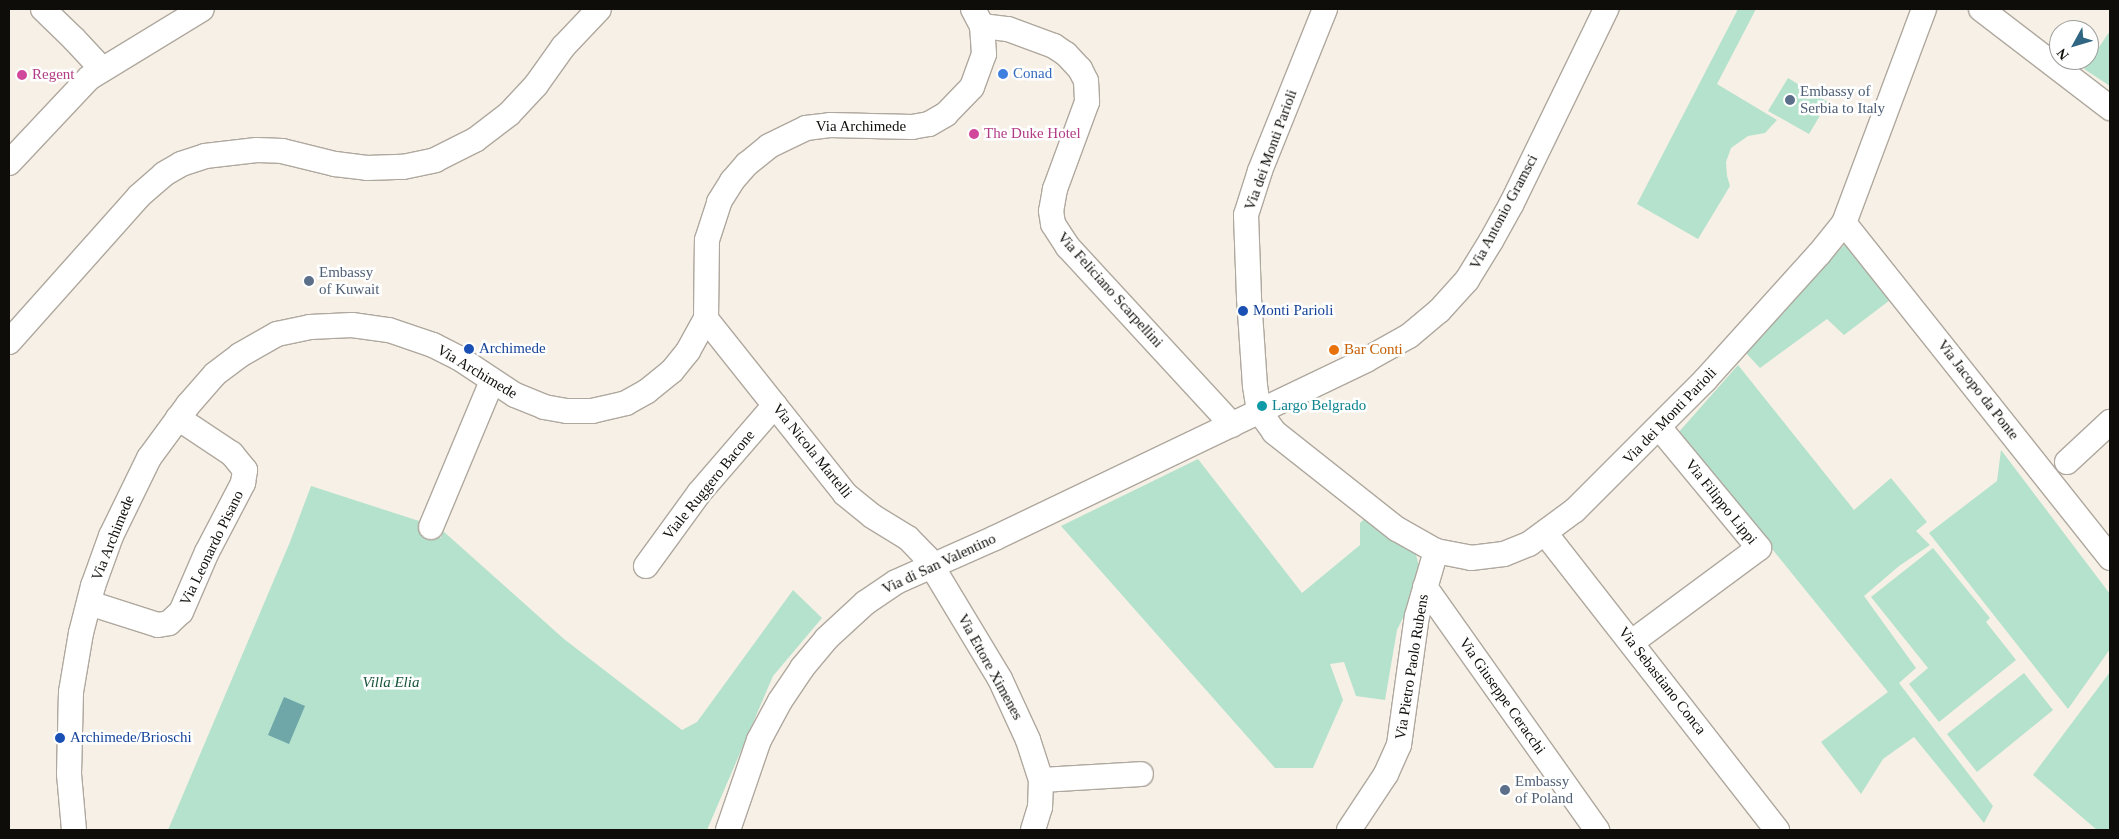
<!DOCTYPE html>
<style>
body{margin:0}
#map{position:relative;width:2119px;height:839px;overflow:hidden;background:#f7f0e6;font-family:"Times New Roman",serif}
div>[style]{position:absolute}
.green>*{inset:0;background:#b4e2cc}
.water>*{inset:0;background:#6fa7a9}
.roads{filter:drop-shadow(1px 0 #afa89e) drop-shadow(-1px 0 #afa89e) drop-shadow(0 1px #afa89e) drop-shadow(0 -1px #afa89e)}
.minor>*{height:24px;margin:-12px;padding:0 12px;transform-origin:12px;border-radius:12px;background:#fff}
.dots>*{width:14px;height:14px;translate:-50% -50%;box-sizing:border-box;border:2px solid #fefffe;border-radius:50%}
span{translate:-50% -50%;white-space:nowrap;text-align:center;line-height:1.15;-webkit-text-stroke:5px #fefffe;paint-order:stroke}
.shop-label{font-size:15px;color:#366cbe}
.left{translate:0 -50%;text-align:left}
.hotel-label{font-size:15px;color:#b23c85}
.service-label{font-size:15px;color:#4e5e75}
.street-label{font-size:15px;color:#0f0d09}
.transit-label{font-size:15px;color:#164399}
.food-label{font-size:15px;color:#c56008}
.culture-label{font-size:15px;color:#0d838f}
.park-label{font-size:15px;color:#19543d;font-style:italic}
.frame{position:absolute;inset:0;border:10px solid #0f0d09;pointer-events:none}
.north{position:absolute;left:2049px;top:20px;width:50px;height:50px;box-sizing:border-box;background:#fefffe;border:1px solid #9e9e9c;border-radius:50%;rotate:231deg;font-size:14px;font-weight:700;line-height:20px;text-align:center;color:#0f0d09}
.north::after{content:'';display:block;margin:auto;width:18px;height:22px;background:#306682;clip-path:polygon(50% 0,100% 100%,50% 72%,0 100%)}
</style>
<div id="map">
<div class="green">
<i style="clip-path:polygon(1738px 9px,1756px 9px,1717px 84px,1777px 120px,1765px 133px,1748px 136px,1731px 148px,1726px 162px,1727px 176px,1730px 186px,1698px 239px,1637px 204px)"></i>
<i style="clip-path:polygon(2110px 31px,2110px 86px,2084px 69px)"></i>
<i style="clip-path:polygon(1788px 78px,1828px 102px,1809px 134px,1768px 111px)"></i>
<i style="clip-path:polygon(1847px 242px,1890px 300px,1844px 335px,1827px 319px,1760px 368px,1745px 352px)"></i>
<i style="clip-path:polygon(1738px 365px,1854px 510px,1891px 478px,1927px 522px,1916px 531px,1930px 545px,1899px 566px,1864px 596px,1916px 668px,1899px 683px,1993px 806px,1984px 823px,1914px 737px,1883px 759px,1861px 794px,1821px 742px,1888px 692px,1678px 433px)"></i>
<i style="clip-path:polygon(2001px 450px,2110px 594px,2110px 649px,2068px 709px,1929px 533px,1997px 481px)"></i>
<i style="clip-path:polygon(1198px 459px,1302px 593px,1360px 545px,1360px 523px,1369px 515px,1414px 546px,1422px 579px,1397px 630px,1385px 700px,1356px 696px,1344px 662px,1330px 664px,1343px 700px,1313px 768px,1275px 768px,1061px 526px)"></i>
<i style="clip-path:polygon(311px 486px,419px 521px,418px 528px,441px 538px,443px 531px,564px 639px,682px 730px,697px 722px,793px 590px,822px 618px,773px 676px,707px 830px,168px 830px,290px 542px)"></i>
<i style="clip-path:polygon(1933px 548px,1990px 618px,1986px 622px,2016px 660px,1939px 722px,1909px 684px,1928px 668px,1871px 597px)"></i>
<i style="clip-path:polygon(2110px 672px,2110px 830px,2097px 830px,2033px 775px)"></i>
<i style="clip-path:polygon(2024px 673px,2053px 710px,1977px 772px,1947px 734px)"></i>
</div>
<div class="water">
<i style="clip-path:polygon(284px 697px,305px 706px,289px 744px,268px 735px)"></i>
</div>
<div class="roads">
<div class="minor">
<i style="left:43px;top:9px;width:43px;rotate:44.1deg"></i>
<i style="left:74px;top:39px;width:41px;rotate:47deg"></i>
<i style="left:1325px;top:9px;width:175px;rotate:111.9deg"></i>
<i style="left:1260px;top:171px;width:46px;rotate:107.7deg"></i>
<i style="left:1246px;top:215px;width:83px;rotate:87.9deg"></i>
<i style="left:1249px;top:298px;width:88px;rotate:86.1deg"></i>
<i style="left:1255px;top:386px;width:25px;rotate:81deg"></i>
<i style="left:1259px;top:411px;width:26px;rotate:54deg"></i>
<i style="left:1274px;top:432px;width:157px;rotate:38.3deg"></i>
<i style="left:1397px;top:529px;width:45px;rotate:29.4deg"></i>
<i style="left:1436px;top:551px;width:36px;rotate:11deg"></i>
<i style="left:1471px;top:558px;width:33px;rotate:-7deg"></i>
<i style="left:1504px;top:554px;width:27px;rotate:-22deg"></i>
<i style="left:1529px;top:544px;width:57px;rotate:-36.5deg"></i>
<i style="left:1575px;top:510px;width:184px;rotate:-45deg"></i>
<i style="left:1705px;top:380px;width:170px;rotate:-47.9deg"></i>
<i style="left:1819px;top:254px;width:40px;rotate:-51deg"></i>
<i style="left:1844px;top:223px;width:228px;rotate:-69.5deg"></i>
<i style="left:1981px;top:9px;width:163px;rotate:37.5deg"></i>
<i style="left:982px;top:26px;width:26px;rotate:7deg"></i>
<i style="left:1008px;top:29px;width:49px;rotate:20.3deg"></i>
<i style="left:1054px;top:46px;width:14px;rotate:34deg"></i>
<i style="left:1066px;top:54px;width:21px;rotate:47deg"></i>
<i style="left:1080px;top:69px;width:13px;rotate:63deg"></i>
<i style="left:1086px;top:81px;width:21px;rotate:87deg"></i>
<i style="left:1087px;top:102px;width:93px;rotate:110.2deg"></i>
<i style="left:1055px;top:189px;width:22px;rotate:100deg"></i>
<i style="left:1051px;top:211px;width:13px;rotate:81deg"></i>
<i style="left:1053px;top:224px;width:27px;rotate:57deg"></i>
<i style="left:1068px;top:247px;width:242px;rotate:47.3deg"></i>
<i style="left:9px;top:163px;width:117px;rotate:-46.7deg"></i>
<i style="left:89px;top:78px;width:132px;rotate:-31.4deg"></i>
<i style="left:1844px;top:223px;width:428px;rotate:51.5deg"></i>
<i style="left:706px;top:319px;width:223px;rotate:51.5deg"></i>
<i style="left:845px;top:494px;width:35px;rotate:39deg"></i>
<i style="left:872px;top:516px;width:42px;rotate:31.4deg"></i>
<i style="left:908px;top:538px;width:28px;rotate:46deg"></i>
<i style="left:927px;top:558px;width:141px;rotate:58.9deg"></i>
<i style="left:1000px;top:679px;width:67px;rotate:65.3deg"></i>
<i style="left:1028px;top:740px;width:42px;rotate:72deg"></i>
<i style="left:1041px;top:780px;width:27px;rotate:92deg"></i>
<i style="left:1040px;top:807px;width:24px;rotate:107deg"></i>
<i style="left:9px;top:342px;width:195px;rotate:-48.3deg"></i>
<i style="left:139px;top:196px;width:33px;rotate:-41deg"></i>
<i style="left:164px;top:174px;width:20px;rotate:-30deg"></i>
<i style="left:181px;top:164px;width:25px;rotate:-18deg"></i>
<i style="left:205px;top:156px;width:52px;rotate:-6.6deg"></i>
<i style="left:257px;top:150px;width:25px;rotate:2deg"></i>
<i style="left:282px;top:151px;width:55px;rotate:13.8deg"></i>
<i style="left:335px;top:164px;width:32px;rotate:7deg"></i>
<i style="left:367px;top:168px;width:36px;rotate:-2deg"></i>
<i style="left:403px;top:167px;width:33px;rotate:-12deg"></i>
<i style="left:435px;top:160px;width:45px;rotate:-26.6deg"></i>
<i style="left:475px;top:140px;width:43px;rotate:-37.4deg"></i>
<i style="left:509px;top:114px;width:40px;rotate:-47deg"></i>
<i style="left:536px;top:85px;width:47px;rotate:-54.6deg"></i>
<i style="left:563px;top:47px;width:52px;rotate:-46.5deg"></i>
<i style="left:2067px;top:462px;width:59px;rotate:-42.9deg"></i>
<i style="left:431px;top:527px;width:158px;rotate:-67.3deg"></i>
<i style="left:1545px;top:533px;width:377px;rotate:52deg"></i>
<i style="left:646px;top:566px;width:90px;rotate:-54deg"></i>
<i style="left:699px;top:493px;width:116px;rotate:-49.2deg"></i>
<i style="left:1425px;top:587px;width:298px;rotate:54.7deg"></i>
<i style="left:89px;top:603px;width:72px;rotate:17.7deg"></i>
<i style="left:158px;top:625px;width:11px;rotate:-10deg"></i>
<i style="left:169px;top:623px;width:16px;rotate:-43deg"></i>
<i style="left:181px;top:612px;width:65px;rotate:-66.6deg"></i>
<i style="left:207px;top:552px;width:78px;rotate:-62.4deg"></i>
<i style="left:243px;top:483px;width:13px;rotate:-81deg"></i>
<i style="left:245px;top:470px;width:21px;rotate:-129deg"></i>
<i style="left:232px;top:454px;width:65px;rotate:-146.3deg"></i>
<i style="left:1632px;top:642px;width:158px;rotate:-36.5deg"></i>
<i style="left:1759px;top:548px;width:157px;rotate:-129.6deg"></i>
<i style="left:1041px;top:780px;width:100px;rotate:-3.4deg"></i>
<i style="left:74px;top:830px;width:56px;rotate:-95.1deg"></i>
<i style="left:69px;top:774px;width:82px;rotate:-88.6deg"></i>
<i style="left:71px;top:692px;width:60px;rotate:-80.4deg"></i>
<i style="left:81px;top:633px;width:49px;rotate:-75.7deg"></i>
<i style="left:93px;top:586px;width:53px;rotate:-70.2deg"></i>
<i style="left:111px;top:536px;width:87px;rotate:-64deg"></i>
<i style="left:149px;top:458px;width:66px;rotate:-53.7deg"></i>
<i style="left:188px;top:405px;width:41px;rotate:-48.9deg"></i>
<i style="left:215px;top:374px;width:31px;rotate:-37deg"></i>
<i style="left:240px;top:355px;width:43px;rotate:-29.6deg"></i>
<i style="left:277px;top:334px;width:34px;rotate:-12deg"></i>
<i style="left:310px;top:327px;width:42px;rotate:-2.7deg"></i>
<i style="left:352px;top:325px;width:37px;rotate:8deg"></i>
<i style="left:389px;top:330px;width:46px;rotate:18.8deg"></i>
<i style="left:433px;top:345px;width:29px;rotate:27deg"></i>
<i style="left:459px;top:358px;width:67px;rotate:33.5deg"></i>
<i style="left:515px;top:395px;width:31px;rotate:22deg"></i>
<i style="left:544px;top:407px;width:23px;rotate:10deg"></i>
<i style="left:567px;top:411px;width:25px"></i>
<i style="left:592px;top:411px;width:35px;rotate:-13deg"></i>
<i style="left:626px;top:403px;width:23px;rotate:-29deg"></i>
<i style="left:646px;top:392px;width:33px;rotate:-39deg"></i>
<i style="left:672px;top:371px;width:26px;rotate:-51deg"></i>
<i style="left:688px;top:351px;width:37px;rotate:-61deg"></i>
<i style="left:706px;top:319px;width:79px;rotate:-89.3deg"></i>
<i style="left:707px;top:240px;width:40px;rotate:-72deg"></i>
<i style="left:719px;top:202px;width:25px;rotate:-58deg"></i>
<i style="left:732px;top:181px;width:23px;rotate:-49deg"></i>
<i style="left:747px;top:164px;width:28px;rotate:-39deg"></i>
<i style="left:769px;top:146px;width:41px;rotate:-25.9deg"></i>
<i style="left:806px;top:128px;width:24px;rotate:-7deg"></i>
<i style="left:830px;top:125px;width:82px;rotate:1.4deg"></i>
<i style="left:912px;top:127px;width:17px;rotate:-10deg"></i>
<i style="left:929px;top:124px;width:20px;rotate:-30deg"></i>
<i style="left:946px;top:114px;width:37px;rotate:-46deg"></i>
<i style="left:972px;top:87px;width:35px;rotate:-70deg"></i>
<i style="left:984px;top:54px;width:28px;rotate:-94deg"></i>
<i style="left:982px;top:26px;width:19px;rotate:-118deg"></i>
<i style="left:728px;top:830px;width:95px;rotate:-71deg"></i>
<i style="left:759px;top:740px;width:44px;rotate:-61.7deg"></i>
<i style="left:780px;top:701px;width:40px;rotate:-56deg"></i>
<i style="left:802px;top:668px;width:38px;rotate:-50deg"></i>
<i style="left:826px;top:639px;width:53px;rotate:-42.7deg"></i>
<i style="left:865px;top:603px;width:37px;rotate:-34deg"></i>
<i style="left:896px;top:582px;width:108px;rotate:-24deg"></i>
<i style="left:995px;top:538px;width:411px;rotate:-25.6deg"></i>
<i style="left:1366px;top:360px;width:49px;rotate:-29.2deg"></i>
<i style="left:1409px;top:336px;width:39px;rotate:-40deg"></i>
<i style="left:1439px;top:311px;width:42px;rotate:-47.9deg"></i>
<i style="left:1467px;top:280px;width:46px;rotate:-58.4deg"></i>
<i style="left:1491px;top:241px;width:43px;rotate:-61.1deg"></i>
<i style="left:1512px;top:203px;width:216px;rotate:-64.1deg"></i>
<i style="left:1349px;top:830px;width:67px;rotate:-56.5deg"></i>
<i style="left:1386px;top:774px;width:32px;rotate:-66deg"></i>
<i style="left:1399px;top:745px;width:130px;rotate:-82.1deg"></i>
<i style="left:1417px;top:616px;width:68px;rotate:-73.7deg"></i>
</div>
</div>
<div class="dots">
<i style="left:1003px;top:74px;background:#3f7fe0"></i>
<i style="left:22px;top:75px;background:#d1479c"></i>
<i style="left:1790px;top:100px;background:#5c6f8a"></i>
<i style="left:974px;top:134px;background:#d1479c"></i>
<i style="left:309px;top:281px;background:#5c6f8a"></i>
<i style="left:1243px;top:311px;background:#1a4fb4"></i>
<i style="left:469px;top:349px;background:#1a4fb4"></i>
<i style="left:1334px;top:350px;background:#e8710a"></i>
<i style="left:1262px;top:406px;background:#0f9aa8"></i>
<i style="left:60px;top:738px;background:#1a4fb4"></i>
<i style="left:1505px;top:790px;background:#5c6f8a"></i>
</div>
<div class="shop-label">
<span class="left" style="left:1013px;top:74px">Conad</span>
</div>
<div class="hotel-label">
<span class="left" style="left:32px;top:75px">Regent</span>
<span class="left" style="left:984px;top:134px">The Duke Hotel</span>
</div>
<div class="service-label">
<span class="left" style="left:1800px;top:100px">Embassy of<br>Serbia to Italy</span>
<span class="left" style="left:319px;top:281px">Embassy<br>of Kuwait</span>
<span class="left" style="left:1515px;top:790px">Embassy<br>of Poland</span>
</div>
<div class="street-label">
<span style="left:861px;top:127px">Via Archimede</span>
<span style="left:1271px;top:150px;rotate:-70deg">Via dei Monti Parioli</span>
<span style="left:1504px;top:212px;rotate:-62deg">Via Antonio Gramsci</span>
<span style="left:1110px;top:290px;rotate:48deg">Via Feliciano Scarpellini</span>
<span style="left:477px;top:372px;rotate:31deg">Via Archimede</span>
<span style="left:1978px;top:390px;rotate:52deg">Via Jacopo da Ponte</span>
<span style="left:1670px;top:416px;rotate:-46deg">Via dei Monti Parioli</span>
<span style="left:812px;top:451px;rotate:51deg">Via Nicola Martelli</span>
<span style="left:709px;top:485px;rotate:-51deg">Viale Ruggero Bacone</span>
<span style="left:1721px;top:502px;rotate:51deg">Via Filippo Lippi</span>
<span style="left:113px;top:538px;rotate:-68deg">Via Archimede</span>
<span style="left:212px;top:548px;rotate:-64deg">Via Leonardo Pisano</span>
<span style="left:939px;top:564px;rotate:-25deg">Via di San Valentino</span>
<span style="left:990px;top:667px;rotate:61deg">Via Ettore Ximenes</span>
<span style="left:1412px;top:667px;rotate:-81deg">Via Pietro Paolo Rubens</span>
<span style="left:1662px;top:681px;rotate:52deg">Via Sebastiano Conca</span>
<span style="left:1502px;top:696px;rotate:55deg">Via Giuseppe Ceracchi</span>
</div>
<div class="transit-label">
<span class="left" style="left:1253px;top:311px">Monti Parioli</span>
<span class="left" style="left:479px;top:349px">Archimede</span>
<span class="left" style="left:70px;top:738px">Archimede/Brioschi</span>
</div>
<div class="food-label">
<span class="left" style="left:1344px;top:350px">Bar Conti</span>
</div>
<div class="culture-label">
<span class="left" style="left:1272px;top:406px">Largo Belgrado</span>
</div>
<div class="park-label">
<span style="left:391px;top:683px">Villa Elia</span>
</div>
<div class="frame"></div>
<div class="north">N</div>
</div>
